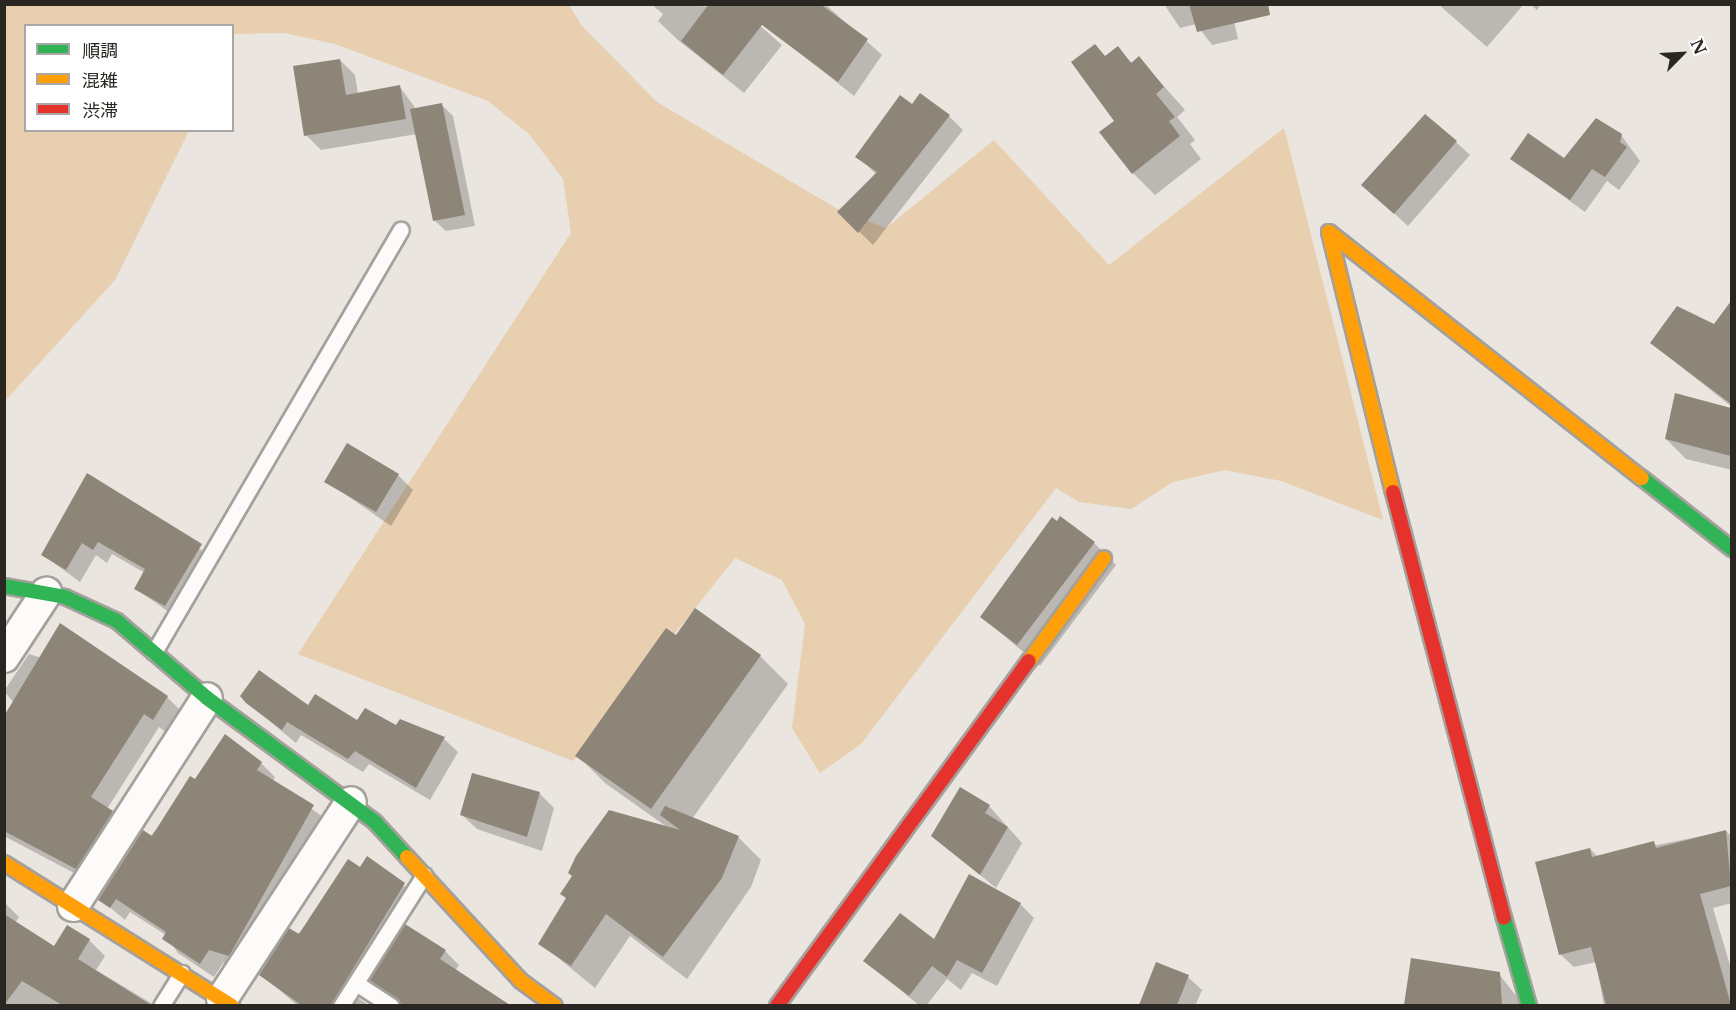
<!DOCTYPE html>
<meta charset="utf-8">
<style>
body{margin:0}
#map{position:relative;width:1736px;height:1010px;overflow:hidden;background:#eae5df;font-family:"Libre Baskerville","Noto Sans JP",serif}
div>[style]{position:absolute}
.green>*{inset:0;background:#e8cfb0}
.shadow>*{inset:0;background:#0003}
.building>*{inset:0;background:#8e8579}
.roads{filter:drop-shadow(2px 0 #a4a09b) drop-shadow(-2px 0 #a4a09b) drop-shadow(0 2px #a4a09b) drop-shadow(0 -2px #a4a09b)}
.lane>*{height:15px;margin:-7.5px;padding:0 7.5px;transform-origin:7.5px;border-radius:7.5px;background:#fcfbfa}
.street>*{height:30px;margin:-15px;padding:0 15px;transform-origin:15px;border-radius:15px;background:#fcfbfa}
.fast>*{height:14px;margin:-7px;padding:0 7px;transform-origin:7px;border-radius:7px;background:#30b455}
.slow>*{height:14px;margin:-7px;padding:0 7px;transform-origin:7px;border-radius:7px;background:#ff9f0a}
.jam>*{height:14px;margin:-7px;padding:0 7px;transform-origin:7px;border-radius:7px;background:#e5322d}
span{translate:-50% -50%;white-space:nowrap;text-align:center;line-height:1.15;-webkit-text-stroke:6px #fff;paint-order:stroke}
.frame{position:absolute;inset:0;border:6px solid #2a2622;pointer-events:none}
.legend{position:absolute;left:24px;top:24px;width:210px;height:108px;box-sizing:border-box;background:#fff;border:2px solid #aaa8a7;margin:0;padding:8px 10px;list-style:none;font-size:18px;color:#2a2622}
.legend li{display:flex;align-items:center;gap:12px;height:30px}
.legend b{width:30px;border:2px solid #aaa8a7}
.north{position:absolute;left:1652px;top:24px;width:60px;height:60px;-webkit-text-stroke:4px #fff;paint-order:stroke;rotate:66deg;font-size:16px;font-weight:700;line-height:24px;text-align:center;color:#2a2622}
.north::after{content:'';display:block;margin:auto;width:21px;height:27px;background:#2a2622;clip-path:polygon(50% 0,100% 100%,50% 72%,0 100%)}
</style>
<div id="map">
<div class="green">
<i style="clip-path:polygon(5px 5px,569px 5px,582px 26px,657px 102px,841px 211px,886px 228px,994px 140px,1109px 265px,1284px 128px,1383px 520px,1281px 481px,1225px 470px,1173px 482px,1131px 509px,1079px 502px,1056px 488px,861px 744px,820px 773px,792px 728px,805px 624px,782px 580px,735px 558px,573px 761px,298px 654px,571px 233px,563px 179px,529px 134px,488px 101px,335px 44px,284px 33px,233px 34px,232px 26px,26px 26px,26px 130px,189px 131px,115px 280px,5px 401px)"></i>
</div>
<div class="shadow">
<i style="clip-path:polygon(651px 4px,740px 8px,782px 45px,744px 93px,678px 40px,658px 21px,663px 14px)"></i>
<i style="clip-path:polygon(797px 4px,825px 4px,882px 55px,854px 96px,776px 34px)"></i>
<i style="clip-path:polygon(1164px 4px,1230px 4px,1238px 39px,1212px 45px,1196px 24px,1180px 28px)"></i>
<i style="clip-path:polygon(1438px 4px,1524px 4px,1487px 47px)"></i>
<i style="clip-path:polygon(1530px 4px,1541px 4px,1537px 10px)"></i>
<i style="clip-path:polygon(1117px 48px,1132px 63px,1139px 58px,1185px 110px,1177px 117px,1195px 140px,1190px 144px,1201px 159px,1155px 195px,1133px 173px,1116px 121px,1106px 57px)"></i>
<i style="clip-path:polygon(340px 60px,355px 75px,358px 94px,400px 87px,416px 109px,442px 105px,453px 116px,475px 226px,446px 231px,434px 220px,417px 134px,321px 150px,306px 135px)"></i>
<i style="clip-path:polygon(913px 106px,949px 116px,963px 130px,873px 245px,839px 212px,877px 175px,857px 156px)"></i>
<i style="clip-path:polygon(1621px 135px,1640px 161px,1619px 190px,1607px 181px,1585px 212px,1512px 159px,1565px 160px)"></i>
<i style="clip-path:polygon(1456px 142px,1470px 155px,1408px 226px,1363px 185px)"></i>
<i style="clip-path:polygon(1720px 318px,1732px 327px,1732px 407px,1651px 343px,1714px 326px)"></i>
<i style="clip-path:polygon(1677px 395px,1732px 410px,1732px 470px,1686px 459px,1666px 439px)"></i>
<i style="clip-path:polygon(87px 475px,215px 559px,179px 619px,136px 589px,145px 573px,112px 554px,107px 563px,96px 555px,80px 582px,43px 555px)"></i>
<i style="clip-path:polygon(398px 475px,413px 490px,391px 526px,326px 481px)"></i>
<i style="clip-path:polygon(1094px 543px,1116px 565px,1040px 666px,982px 617px)"></i>
<i style="clip-path:polygon(676px 637px,760px 656px,788px 684px,692px 819px,738px 837px,761px 860px,751px 887px,687px 979px,630px 936px,595px 988px,540px 943px,667px 827px,605px 783px,577px 755px)"></i>
<i style="clip-path:polygon(29px 654px,167px 697px,181px 711px,167px 733px,159px 727px,107px 809px,127px 827px,91px 882px,4px 836px,4px 718px,14px 703px,4px 691px)"></i>
<i style="clip-path:polygon(308px 707px,358px 722px,397px 727px,400px 721px,444px 739px,458px 752px,430px 800px,369px 764px,363px 772px,301px 735px,296px 743px,256px 710px)"></i>
<i style="clip-path:polygon(261px 763px,275px 777px,273px 781px,327px 820px,243px 970px,223px 963px,214px 977px,178px 953px,166px 935px,130px 912px,125px 920px,100px 899px,195px 781px)"></i>
<i style="clip-path:polygon(539px 793px,554px 808px,542px 851px,477px 829px,461px 814px)"></i>
<i style="clip-path:polygon(989px 806px,1022px 843px,996px 888px,933px 836px)"></i>
<i style="clip-path:polygon(1726px 831px,1732px 837px,1732px 903px,1713px 908px,1732px 972px,1732px 1006px,1604px 1006px,1596px 962px,1574px 967px,1560px 954px,1590px 849px,1598px 857px)"></i>
<i style="clip-path:polygon(368px 858px,419px 898px,403px 924px,445px 951px,459px 965px,455px 971px,511px 1006px,399px 1006px,369px 978px,358px 998px,370px 1006px,298px 1006px,261px 974px)"></i>
<i style="clip-path:polygon(4px 902px,19px 917px,15px 923px,54px 948px,68px 927px,89px 940px,105px 956px,96px 970px,156px 1006px,4px 1006px)"></i>
<i style="clip-path:polygon(1020px 904px,1034px 918px,997px 986px,972px 973px,961px 990px,947px 979px,926px 1006px,920px 1006px,865px 961px,935px 941px)"></i>
<i style="clip-path:polygon(1412px 960px,1499px 974px,1524px 1006px,1405px 1006px)"></i>
<i style="clip-path:polygon(1157px 964px,1188px 977px,1202px 990px,1195px 1006px,1141px 1006px)"></i>
</div>
<div class="building">
<i style="clip-path:polygon(709px 4px,820px 4px,868px 39px,838px 82px,762px 25px,723px 75px,681px 41px)"></i>
<i style="clip-path:polygon(1189px 4px,1268px 4px,1270px 15px,1197px 32px)"></i>
<i style="clip-path:polygon(1095px 44px,1105px 56px,1118px 46px,1131px 63px,1139px 56px,1164px 87px,1156px 94px,1175px 117px,1169px 121px,1180px 136px,1132px 174px,1099px 132px,1114px 121px,1071px 62px)"></i>
<i style="clip-path:polygon(340px 59px,346px 95px,400px 85px,406px 119px,304px 136px,293px 66px)"></i>
<i style="clip-path:polygon(920px 93px,950px 115px,858px 233px,837px 212px,877px 172px,855px 157px,900px 95px,912px 104px)"></i>
<i style="clip-path:polygon(442px 103px,465px 215px,433px 221px,410px 109px)"></i>
<i style="clip-path:polygon(1425px 114px,1457px 141px,1394px 214px,1361px 185px)"></i>
<i style="clip-path:polygon(1596px 118px,1622px 134px,1620px 142px,1627px 147px,1605px 177px,1592px 169px,1570px 200px,1510px 159px,1528px 133px,1564px 158px)"></i>
<i style="clip-path:polygon(1731px 301px,1731px 404px,1650px 343px,1677px 306px,1714px 324px)"></i>
<i style="clip-path:polygon(1675px 393px,1731px 408px,1731px 456px,1665px 439px)"></i>
<i style="clip-path:polygon(347px 443px,399px 474px,376px 512px,324px 482px)"></i>
<i style="clip-path:polygon(87px 473px,202px 544px,165px 606px,134px 589px,145px 569px,98px 542px,93px 550px,82px 543px,66px 570px,41px 555px)"></i>
<i style="clip-path:polygon(1060px 516px,1095px 542px,1017px 645px,980px 617px,1052px 517px,1057px 521px)"></i>
<i style="clip-path:polygon(695px 608px,761px 655px,651px 809px,575px 756px,666px 628px,676px 635px)"></i>
<i style="clip-path:polygon(60px 623px,168px 696px,153px 720px,144px 714px,91px 797px,113px 811px,76px 869px,4px 831px,4px 716px)"></i>
<i style="clip-path:polygon(259px 670px,308px 705px,315px 694px,357px 720px,365px 708px,396px 725px,400px 719px,445px 737px,416px 788px,355px 751px,348px 759px,287px 722px,282px 730px,246px 703px,240px 696px)"></i>
<i style="clip-path:polygon(225px 734px,262px 762px,257px 770px,314px 805px,229px 956px,209px 950px,200px 964px,162px 939px,166px 932px,116px 899px,110px 908px,98px 900px,143px 830px,152px 836px,190px 776px,195px 779px)"></i>
<i style="clip-path:polygon(472px 773px,540px 792px,527px 837px,460px 815px)"></i>
<i style="clip-path:polygon(960px 787px,990px 805px,985px 813px,1008px 827px,980px 875px,931px 836px)"></i>
<i style="clip-path:polygon(665px 806px,739px 836px,722px 878px,663px 957px,606px 914px,571px 966px,538px 944px,566px 898px,560px 894px,572px 876px,568px 873px,576px 856px,609px 810px,680px 830px,660px 815px)"></i>
<i style="clip-path:polygon(1726px 830px,1731px 886px,1700px 894px,1731px 1005px,1606px 1005px,1591px 947px,1559px 955px,1535px 862px,1590px 848px,1592px 857px,1654px 841px,1656px 848px)"></i>
<i style="clip-path:polygon(367px 856px,405px 883px,331px 1005px,301px 1005px,259px 975px,289px 928px,299px 934px,348px 859px,360px 867px)"></i>
<i style="clip-path:polygon(969px 874px,1021px 903px,982px 973px,957px 960px,947px 977px,932px 966px,909px 996px,863px 961px,900px 913px,934px 939px)"></i>
<i style="clip-path:polygon(4px 914px,54px 946px,67px 925px,90px 939px,78px 959px,151px 1005px,62px 1005px,22px 981px,4px 1005px)"></i>
<i style="clip-path:polygon(405px 924px,446px 950px,440px 959px,510px 1005px,401px 1005px,369px 980px)"></i>
<i style="clip-path:polygon(1411px 958px,1500px 972px,1502px 1005px,1404px 1005px)"></i>
<i style="clip-path:polygon(1156px 962px,1189px 975px,1177px 1005px,1139px 1005px)"></i>
</div>
<div class="roads">
<div class="lane">
<i style="left:154px;top:652px;width:489px;rotate:-59.7deg"></i>
<i style="left:356px;top:983px;width:42px;rotate:33.3deg"></i>
<i style="left:161px;top:1006px;width:39px;rotate:-58deg"></i>
<i style="left:341px;top:1006px;width:155px;rotate:-57.6deg"></i>
</div>
<div class="street">
<i style="left:4px;top:657px;width:77px;rotate:-56.7deg"></i>
<i style="left:73px;top:906px;width:247px;rotate:-57.2deg"></i>
<i style="left:222px;top:999px;width:235px;rotate:-56.8deg"></i>
</div>
<div class="fast">
<i style="left:1642px;top:478px;width:115px;rotate:38.3deg"></i>
<i style="left:4px;top:586px;width:62px;rotate:10.2deg"></i>
<i style="left:65px;top:597px;width:57px;rotate:24.8deg"></i>
<i style="left:117px;top:621px;width:118px;rotate:40.5deg"></i>
<i style="left:207px;top:698px;width:207px;rotate:36.4deg"></i>
<i style="left:374px;top:821px;width:49px;rotate:47.5deg"></i>
<i style="left:1504px;top:918px;width:91px;rotate:74.1deg"></i>
</div>
<div class="slow">
<i style="left:1329px;top:232px;width:268px;rotate:76.2deg"></i>
<i style="left:1329px;top:232px;width:398px;rotate:38.2deg"></i>
<i style="left:1029px;top:661px;width:127px;rotate:-53.9deg"></i>
<i style="left:407px;top:857px;width:168px;rotate:47.4deg"></i>
<i style="left:521px;top:981px;width:42px;rotate:36.3deg"></i>
<i style="left:4px;top:863px;width:269px;rotate:32.1deg"></i>
</div>
<div class="jam">
<i style="left:1393px;top:492px;width:440px;rotate:75.4deg"></i>
<i style="left:777px;top:1006px;width:427px;rotate:-53.9deg"></i>
</div>
</div>
<div class="frame"></div>
<ul class="legend">
<li><b style="height:8px;background:#30b455"></b>順調</li>
<li><b style="height:8px;background:#ff9f0a"></b>混雑</li>
<li><b style="height:8px;background:#e5322d"></b>渋滞</li>
</ul>
<div class="north">N</div>
</div>
